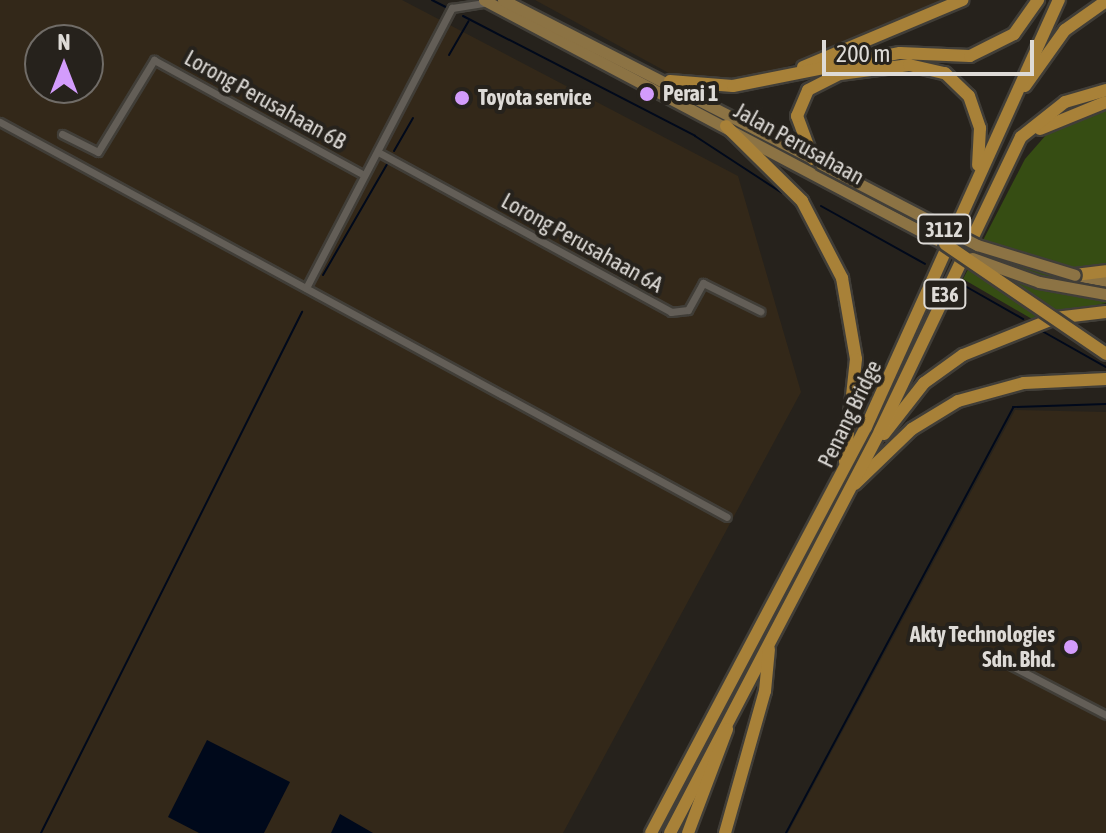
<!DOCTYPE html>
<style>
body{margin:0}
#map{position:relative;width:1106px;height:833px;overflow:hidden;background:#26221c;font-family:"Asap Condensed",sans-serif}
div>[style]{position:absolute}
.industrial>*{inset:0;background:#332819}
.green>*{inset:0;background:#364d13}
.water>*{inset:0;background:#00091b}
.stream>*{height:2px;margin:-1px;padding:0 1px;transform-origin:1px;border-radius:1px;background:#00091b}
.roads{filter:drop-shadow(2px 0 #413e38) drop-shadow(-2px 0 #413e38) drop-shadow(0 2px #413e38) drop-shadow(0 -2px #413e38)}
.street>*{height:7px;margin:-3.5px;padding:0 3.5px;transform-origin:3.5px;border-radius:3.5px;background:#635e57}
.primary>*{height:11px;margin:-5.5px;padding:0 5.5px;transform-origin:5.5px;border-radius:5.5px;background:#8c7344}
.highway>*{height:12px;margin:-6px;padding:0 6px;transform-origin:6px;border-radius:6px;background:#a88138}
.bridges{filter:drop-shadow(2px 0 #413e38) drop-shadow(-2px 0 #413e38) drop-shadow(0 2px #413e38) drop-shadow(0 -2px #413e38)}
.primary-bridge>*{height:11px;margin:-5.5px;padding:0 5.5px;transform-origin:5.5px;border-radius:5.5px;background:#8c7344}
.highway-bridge>*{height:12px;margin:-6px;padding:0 6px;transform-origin:6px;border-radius:6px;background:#a88138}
.dots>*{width:22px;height:22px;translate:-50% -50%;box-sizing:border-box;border:4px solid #26221c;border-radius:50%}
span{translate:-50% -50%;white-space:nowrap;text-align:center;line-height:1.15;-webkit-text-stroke:8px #26221c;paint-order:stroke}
.shield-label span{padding:2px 6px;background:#26221c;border:2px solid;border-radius:6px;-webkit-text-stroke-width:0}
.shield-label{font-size:20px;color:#dedbd7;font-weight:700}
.poi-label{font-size:22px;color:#dedbd7;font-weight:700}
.left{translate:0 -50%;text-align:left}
.right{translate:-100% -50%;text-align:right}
.street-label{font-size:22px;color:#dedbd7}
.north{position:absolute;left:24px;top:24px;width:80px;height:80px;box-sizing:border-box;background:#26221c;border:2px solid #706c67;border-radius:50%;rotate:0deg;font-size:22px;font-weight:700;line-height:32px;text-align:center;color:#dedbd7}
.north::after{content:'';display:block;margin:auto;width:28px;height:36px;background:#d39cfc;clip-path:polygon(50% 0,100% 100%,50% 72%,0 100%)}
.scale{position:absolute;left:822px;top:40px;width:212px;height:36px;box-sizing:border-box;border:4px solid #dedbd7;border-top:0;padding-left:10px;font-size:24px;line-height:28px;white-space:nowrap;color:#dedbd7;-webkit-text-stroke:6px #26221c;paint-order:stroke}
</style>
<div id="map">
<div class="industrial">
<i style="clip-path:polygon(evenodd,0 0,402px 0,738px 176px,801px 392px,563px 833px,0 833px,0 0,40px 40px,88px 40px,88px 88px,40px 88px,40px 40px)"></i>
<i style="clip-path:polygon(535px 0,946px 0,774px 72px,726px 82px,676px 77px)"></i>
<i style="clip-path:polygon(1015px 410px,1106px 412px,1106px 833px,788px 833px)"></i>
</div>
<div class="green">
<i style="clip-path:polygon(1106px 106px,1106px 303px,1032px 319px,963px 279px,1025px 159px,1046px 135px)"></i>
</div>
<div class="water">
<i style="clip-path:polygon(207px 740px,290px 782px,264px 833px,199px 833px,168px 817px)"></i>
<i style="clip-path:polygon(340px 814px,373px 833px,331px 833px)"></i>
</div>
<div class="stream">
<i style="left:432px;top:0;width:16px;rotate:27deg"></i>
<i style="left:463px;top:16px;width:261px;rotate:27.3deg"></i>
<i style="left:695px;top:136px;width:104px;rotate:33.2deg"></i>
<i style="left:449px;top:55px;width:39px;rotate:-60deg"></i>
<i style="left:394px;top:151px;width:38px;rotate:-60deg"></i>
<i style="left:821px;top:206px;width:119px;rotate:29.1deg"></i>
<i style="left:323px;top:275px;width:128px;rotate:-60deg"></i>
<i style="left:965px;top:286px;width:67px;rotate:29.6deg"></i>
<i style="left:1042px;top:331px;width:73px;rotate:29.4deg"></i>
<i style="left:41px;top:833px;width:583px;rotate:-63.39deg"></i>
<i style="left:786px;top:833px;width:483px;rotate:-61.9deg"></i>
<i style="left:1013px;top:407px;width:93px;rotate:-1.8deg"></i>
</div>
<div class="roads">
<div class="street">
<i style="left:0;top:122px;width:827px;rotate:28.52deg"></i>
<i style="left:62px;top:134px;width:40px;rotate:26.6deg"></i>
<i style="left:98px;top:152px;width:108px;rotate:-58.7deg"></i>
<i style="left:154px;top:60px;width:239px;rotate:28.7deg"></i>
<i style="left:378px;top:152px;width:334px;rotate:28.6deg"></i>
<i style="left:671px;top:312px;width:17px;rotate:-7deg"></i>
<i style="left:688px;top:310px;width:31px;rotate:-61deg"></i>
<i style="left:703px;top:283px;width:64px;rotate:26.2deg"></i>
<i style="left:306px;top:288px;width:316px;rotate:-62.5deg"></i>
<i style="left:452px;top:8px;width:33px;rotate:-9deg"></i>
<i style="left:987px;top:653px;width:134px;rotate:27.5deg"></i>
</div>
<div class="primary">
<i style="left:484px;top:0;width:522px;rotate:27.89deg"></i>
<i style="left:503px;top:0;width:353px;rotate:27.1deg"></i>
<i style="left:1080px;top:276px;width:26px;rotate:11deg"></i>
</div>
<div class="highway">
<i style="left:803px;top:67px;width:173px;rotate:-22.8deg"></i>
<i style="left:670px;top:81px;width:63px;rotate:4.5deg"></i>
<i style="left:733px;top:86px;width:170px;rotate:-11.2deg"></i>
<i style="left:900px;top:53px;width:70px;rotate:2.5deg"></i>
<i style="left:970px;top:56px;width:49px;rotate:-26.6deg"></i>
<i style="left:1014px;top:34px;width:42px;rotate:-54.8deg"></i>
<i style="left:1025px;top:86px;width:69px;rotate:-54.5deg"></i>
<i style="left:1065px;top:30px;width:50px;rotate:-35.3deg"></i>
<i style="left:726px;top:126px;width:107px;rotate:44.6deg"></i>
<i style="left:802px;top:201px;width:87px;rotate:62.5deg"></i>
<i style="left:842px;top:278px;width:82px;rotate:80.2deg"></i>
<i style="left:856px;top:359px;width:103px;rotate:96.2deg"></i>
<i style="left:1040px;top:129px;width:71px;rotate:-22.2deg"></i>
<i style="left:813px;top:159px;width:46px;rotate:-110.4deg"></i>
<i style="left:797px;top:116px;width:28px;rotate:-67deg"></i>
<i style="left:808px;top:90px;width:36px;rotate:-27deg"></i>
<i style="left:840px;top:74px;width:70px;rotate:-7.4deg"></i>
<i style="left:909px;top:65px;width:37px;rotate:13deg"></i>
<i style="left:945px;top:73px;width:33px;rotate:44deg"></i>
<i style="left:969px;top:96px;width:34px;rotate:71deg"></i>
<i style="left:980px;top:128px;width:37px;rotate:93deg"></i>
<i style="left:1075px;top:275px;width:31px;rotate:-7deg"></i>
<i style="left:884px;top:434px;width:65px;rotate:-51.9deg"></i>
<i style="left:924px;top:383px;width:48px;rotate:-35.7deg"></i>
<i style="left:963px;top:355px;width:99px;rotate:-21.9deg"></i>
<i style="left:1055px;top:318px;width:51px;rotate:-6.7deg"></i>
<i style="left:855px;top:484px;width:79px;rotate:-44deg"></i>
<i style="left:912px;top:429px;width:54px;rotate:-31.3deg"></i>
<i style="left:958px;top:401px;width:68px;rotate:-15.3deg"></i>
<i style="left:1024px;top:383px;width:82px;rotate:-2.8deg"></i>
<i style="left:651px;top:833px;width:459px;rotate:-62.1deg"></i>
<i style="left:866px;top:427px;width:469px;rotate:-65.7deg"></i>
<i style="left:670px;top:833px;width:454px;rotate:-62.4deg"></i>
<i style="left:880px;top:431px;width:326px;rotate:-64.4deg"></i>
<i style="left:1021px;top:137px;width:56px;rotate:-38.5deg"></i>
<i style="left:1065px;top:102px;width:43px;rotate:-16.3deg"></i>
<i style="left:688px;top:833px;width:111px;rotate:-69.4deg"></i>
<i style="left:725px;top:833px;width:148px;rotate:-74.3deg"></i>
<i style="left:765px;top:691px;width:42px;rotate:-84.6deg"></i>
</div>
</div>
<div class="bridges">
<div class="primary-bridge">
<i style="left:821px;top:164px;width:176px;rotate:27.4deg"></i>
<i style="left:977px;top:245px;width:102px;rotate:17deg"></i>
<i style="left:972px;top:258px;width:71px;rotate:19.7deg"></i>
<i style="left:1039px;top:282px;width:68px;rotate:10.2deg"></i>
</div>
<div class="highway-bridge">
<i style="left:945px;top:244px;width:195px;rotate:34.3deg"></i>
</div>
</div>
<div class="dots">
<i style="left:647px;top:94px;background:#d39cfc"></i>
<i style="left:462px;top:98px;background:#d39cfc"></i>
<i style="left:1071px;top:647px;background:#d39cfc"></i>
</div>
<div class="shield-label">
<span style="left:944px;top:229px">3112</span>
<span style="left:945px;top:294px">E36</span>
</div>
<div class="poi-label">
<span class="left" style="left:663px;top:94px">Perai 1</span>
<span class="left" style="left:478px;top:98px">Toyota service</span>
<span class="right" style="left:1055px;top:647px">Akty Technologies<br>Sdn. Bhd.</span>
</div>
<div class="street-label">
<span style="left:265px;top:100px;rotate:29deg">Lorong Perusahaan 6B</span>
<span style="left:799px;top:144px;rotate:29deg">Jalan Perusahaan</span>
<span style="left:582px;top:243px;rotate:29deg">Lorong Perusahaan 6A</span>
<span style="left:850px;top:414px;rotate:-64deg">Penang Bridge</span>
</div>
<div class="north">N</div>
<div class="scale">200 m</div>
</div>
